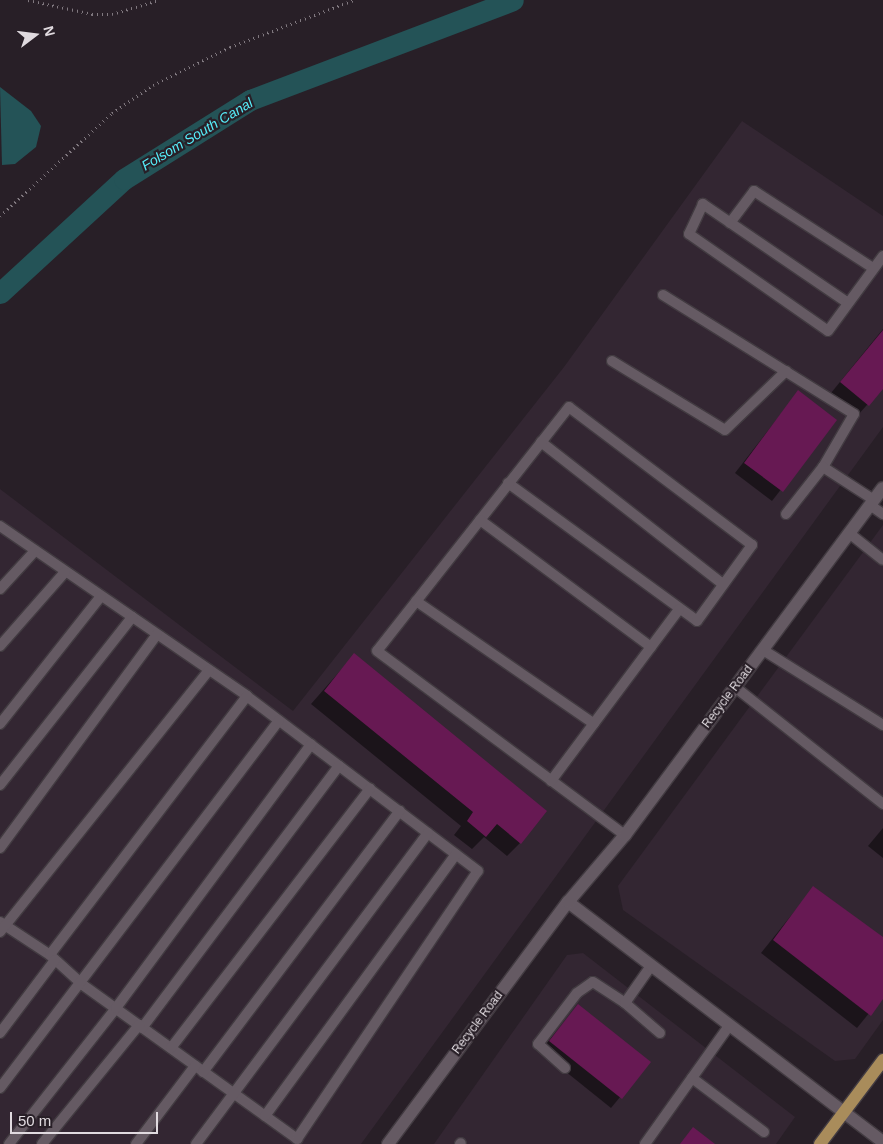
<!DOCTYPE html>
<style>
body{margin:0}
#map{position:relative;width:883px;height:1144px;overflow:hidden;background:#281f27;font-family:Arial,sans-serif}
div>[style]{position:absolute}
.built>*{inset:0;background:#332632}
.water>*{inset:0;background:#245357}
.shadow>*{inset:0;background:#0007}
.canal>*{height:21px;margin:-10.5px;padding:0 10.5px;transform-origin:10.5px;border-radius:10.5px;background:#245357}
.building>*{inset:0;background:#671953}
.path>*{height:3px;margin-top:-1.5px;transform-origin:0;background:repeating-linear-gradient(90deg,#817980 0 1px,transparent 0 5px)}
.roads{filter:drop-shadow(1px 0 #423b41) drop-shadow(-1px 0 #423b41) drop-shadow(0 1px #423b41) drop-shadow(0 -1px #423b41)}
.lane>*{height:10px;margin:-5px;padding:0 5px;transform-origin:5px;border-radius:5px;background:#655a63}
.street>*{height:12px;margin:-6px;padding:0 6px;transform-origin:6px;border-radius:6px;background:#655a63}
.primary>*{height:12px;margin:-6px;padding:0 6px;transform-origin:6px;border-radius:6px;background:#a98c5b}
span{translate:-50% -50%;white-space:nowrap;text-align:center;line-height:1.15;-webkit-text-stroke:4.5px #281f27;paint-order:stroke}
.street-label{font-size:12px;color:#e0dadf}
.water-label{font-size:14px;color:#56edf9;font-style:italic}
.north{position:absolute;left:10px;top:10px;width:50px;height:50px;-webkit-text-stroke:4px #281f27;paint-order:stroke;rotate:75deg;font-size:14px;font-weight:700;line-height:20px;text-align:center;color:#e0dadf}
.north::after{content:'';display:block;margin:auto;width:18px;height:22px;background:#e0dadf;clip-path:polygon(50% 0,100% 100%,50% 72%,0 100%)}
.scale{position:absolute;left:10px;top:1112px;width:148px;height:22px;box-sizing:border-box;border:2px solid #e0dadf;border-top:0;padding-left:6px;font-size:15px;line-height:18px;white-space:nowrap;color:#e0dadf;-webkit-text-stroke:4px #281f27;paint-order:stroke}
</style>
<div id="map">
<div class="built">
<i style="clip-path:polygon(742px 121px,883px 216px,883px 427px,361px 1144px,0 1144px,0 489px,293px 711px,564px 367px)"></i>
<i style="clip-path:polygon(883px 525px,883px 1020px,855px 1059px,835px 1061px,623px 910px,618px 886px)"></i>
<i style="clip-path:polygon(583px 953px,795px 1117px,776px 1144px,434px 1144px,567px 955px)"></i>
</div>
<div class="water">
<i style="clip-path:polygon(0 87px,31px 111px,41px 126px,36px 147px,15px 164px,2px 165px)"></i>
</div>
<div class="shadow">
<i style="clip-path:polygon(883px 329px,883px 387px,858px 415px,831px 393px)"></i>
<i style="clip-path:polygon(798px 392px,835px 420px,772px 501px,735px 473px)"></i>
<i style="clip-path:polygon(354px 655px,520px 843px,507px 856px,484px 837px,472px 849px,454px 835px,461px 826px,311px 704px)"></i>
<i style="clip-path:polygon(883px 828px,883px 858px,868px 846px)"></i>
<i style="clip-path:polygon(814px 887px,883px 938px,883px 996px,857px 1028px,761px 953px)"></i>
<i style="clip-path:polygon(578px 1006px,649px 1062px,611px 1108px,540px 1051px)"></i>
</div>
<div class="canal">
<i style="left:0;top:293px;width:168px;rotate:-42.6deg"></i>
<i style="left:124px;top:179px;width:149px;rotate:-32.1deg"></i>
<i style="left:250px;top:100px;width:281px;rotate:-20.8deg"></i>
</div>
<div class="building">
<i style="clip-path:polygon(883px 330px,883px 389px,869px 406px,840px 382px)"></i>
<i style="clip-path:polygon(798px 390px,837px 420px,783px 492px,744px 463px)"></i>
<i style="clip-path:polygon(354px 653px,547px 811px,521px 844px,497px 824px,486px 837px,467px 821px,473px 812px,324px 691px)"></i>
<i style="clip-path:polygon(813px 886px,883px 937px,883px 999px,871px 1016px,773px 940px)"></i>
<i style="clip-path:polygon(578px 1004px,651px 1062px,622px 1099px,549px 1041px)"></i>
<i style="clip-path:polygon(693px 1127px,715px 1144px,680px 1144px)"></i>
</div>
<div class="path">
<i style="left:28px;top:0;width:66px;rotate:12.3deg"></i>
<i style="left:92px;top:14px;width:20px"></i>
<i style="left:112px;top:14px;width:49px;rotate:-16.6deg"></i>
<i style="left:0;top:216px;width:152px;rotate:-42.6deg"></i>
<i style="left:112px;top:113px;width:50px;rotate:-34.3deg"></i>
<i style="left:153px;top:85px;width:86px;rotate:-26.3deg"></i>
<i style="left:230px;top:47px;width:133px;rotate:-20.8deg"></i>
</div>
<div class="roads">
<div class="lane">
<i style="left:730px;top:223px;width:40px;rotate:-53deg"></i>
<i style="left:754px;top:191px;width:142px;rotate:32.9deg"></i>
<i style="left:663px;top:295px;width:225px;rotate:31.9deg"></i>
<i style="left:854px;top:414px;width:61px;rotate:120.3deg"></i>
<i style="left:823px;top:467px;width:61px;rotate:32.9deg"></i>
<i style="left:848px;top:303px;width:176px;rotate:-145.7deg"></i>
<i style="left:703px;top:204px;width:33px;rotate:115deg"></i>
<i style="left:689px;top:234px;width:169px;rotate:34.9deg"></i>
<i style="left:828px;top:331px;width:93px;rotate:-53.7deg"></i>
<i style="left:612px;top:361px;width:132px;rotate:31.4deg"></i>
<i style="left:725px;top:430px;width:85px;rotate:-44deg"></i>
<i style="left:541px;top:442px;width:231px;rotate:38deg"></i>
<i style="left:508px;top:483px;width:234px;rotate:36.1deg"></i>
<i style="left:697px;top:621px;width:94px;rotate:-54.1deg"></i>
<i style="left:752px;top:545px;width:229px;rotate:-143deg"></i>
<i style="left:569px;top:407px;width:310px;rotate:128.2deg"></i>
<i style="left:377px;top:651px;width:309px;rotate:36.6deg"></i>
<i style="left:870px;top:505px;width:16px;rotate:35deg"></i>
<i style="left:786px;top:514px;width:60px;rotate:-51.8deg"></i>
<i style="left:480px;top:520px;width:213px;rotate:36.6deg"></i>
<i style="left:0;top:526px;width:300px;rotate:34.5deg"></i>
<i style="left:849px;top:533px;width:43px;rotate:38.5deg"></i>
<i style="left:0;top:589px;width:52px;rotate:-47.4deg"></i>
<i style="left:416px;top:601px;width:216px;rotate:34.6deg"></i>
<i style="left:0;top:646px;width:98px;rotate:-48.7deg"></i>
<i style="left:763px;top:650px;width:142px;rotate:32deg"></i>
<i style="left:735px;top:687px;width:189px;rotate:38.3deg"></i>
<i style="left:0;top:724px;width:163px;rotate:-51.7deg"></i>
<i style="left:551px;top:781px;width:214px;rotate:-53.3deg"></i>
<i style="left:0;top:785px;width:214px;rotate:-51.8deg"></i>
<i style="left:0;top:848px;width:265px;rotate:-53.7deg"></i>
<i style="left:0;top:922px;width:60px;rotate:33.4deg"></i>
<i style="left:50px;top:955px;width:45px;rotate:42.3deg"></i>
<i style="left:83px;top:985px;width:264px;rotate:35.7deg"></i>
<i style="left:297px;top:1139px;width:323px;rotate:-56deg"></i>
<i style="left:478px;top:871px;width:290px;rotate:-142.9deg"></i>
<i style="left:247px;top:696px;width:325px;rotate:127.3deg"></i>
<i style="left:0;top:932px;width:335px;rotate:-51.4deg"></i>
<i style="left:625px;top:1003px;width:46px;rotate:40.6deg"></i>
<i style="left:142px;top:1028px;width:328px;rotate:-53.1deg"></i>
<i style="left:0;top:1033px;width:91px;rotate:-53deg"></i>
<i style="left:171px;top:1048px;width:327px;rotate:-52.5deg"></i>
<i style="left:565px;top:1068px;width:36px;rotate:-138deg"></i>
<i style="left:538px;top:1044px;width:64px;rotate:-52.6deg"></i>
<i style="left:577px;top:993px;width:19px;rotate:-35deg"></i>
<i style="left:593px;top:982px;width:38px;rotate:33deg"></i>
<i style="left:625px;top:1003px;width:45px;rotate:-54.9deg"></i>
<i style="left:203px;top:1072px;width:327px;rotate:-53deg"></i>
<i style="left:692px;top:1078px;width:90px;rotate:36.9deg"></i>
<i style="left:0;top:1088px;width:461px;rotate:-52.8deg"></i>
<i style="left:265px;top:1116px;width:324px;rotate:-53.9deg"></i>
<i style="left:9px;top:1144px;width:173px;rotate:-51.8deg"></i>
<i style="left:116px;top:1008px;width:328px;rotate:-53.5deg"></i>
<i style="left:42px;top:1144px;width:154px;rotate:-50.8deg"></i>
<i style="left:136px;top:1144px;width:98px;rotate:-52.9deg"></i>
<i style="left:196px;top:1144px;width:388px;rotate:-53.3deg"></i>
<i style="left:460px;top:1144px;width:1px;rotate:-45deg"></i>
<i style="left:645px;top:1144px;width:145px;rotate:-54.6deg"></i>
</div>
<div class="street">
<i style="left:568px;top:902px;width:396px;rotate:37.3deg"></i>
<i style="left:388px;top:1144px;width:302px;rotate:-53.4deg"></i>
<i style="left:568px;top:902px;width:88px;rotate:-49.6deg"></i>
<i style="left:625px;top:835px;width:432px;rotate:-53.4deg"></i>
</div>
<div class="primary">
<i style="left:820px;top:1144px;width:105px;rotate:-53.1deg"></i>
</div>
</div>
<div class="street-label">
<span style="left:728px;top:697px;rotate:-53deg">Recycle Road</span>
<span style="left:478px;top:1023px;rotate:-53deg">Recycle Road</span>
</div>
<div class="water-label">
<span style="left:197px;top:134px;rotate:-31deg">Folsom South Canal</span>
</div>
<div class="north">N</div>
<div class="scale">50 m</div>
</div>
